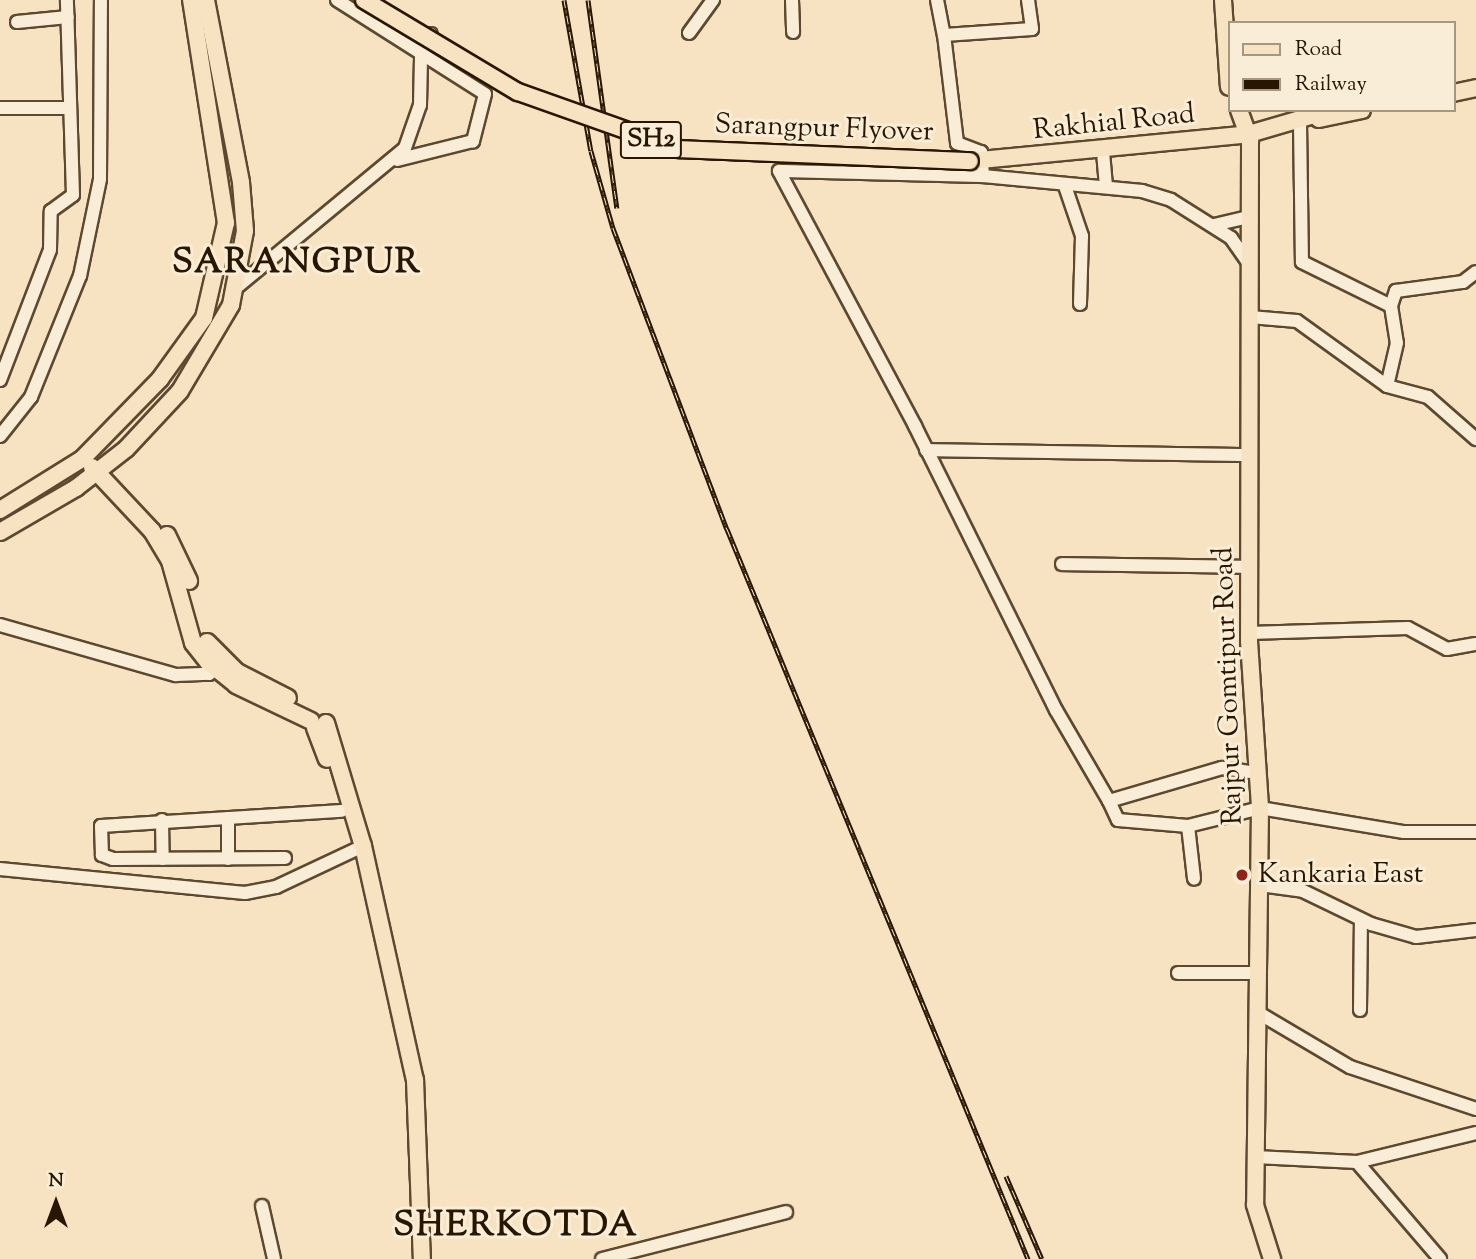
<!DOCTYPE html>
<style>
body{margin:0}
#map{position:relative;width:1476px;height:1259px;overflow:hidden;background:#f7e3c2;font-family:"Sorts Mill Goudy",serif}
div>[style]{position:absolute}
.roads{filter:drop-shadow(2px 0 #5c4930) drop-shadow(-2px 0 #5c4930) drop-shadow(0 2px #5c4930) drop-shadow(0 -2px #5c4930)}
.minor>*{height:12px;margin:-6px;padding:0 6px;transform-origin:6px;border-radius:6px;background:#faedd7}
.major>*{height:16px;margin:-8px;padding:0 8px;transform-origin:8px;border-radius:8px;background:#f7e3c2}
.rail>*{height:5px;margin-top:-2.5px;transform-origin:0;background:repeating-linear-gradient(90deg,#faedd7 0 8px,#291600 0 16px);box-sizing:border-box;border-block:2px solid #291600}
.bridges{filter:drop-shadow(2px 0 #291600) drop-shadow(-2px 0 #291600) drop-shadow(0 2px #291600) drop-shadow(0 -2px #291600)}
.major-bridge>*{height:16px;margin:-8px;padding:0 8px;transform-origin:8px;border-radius:8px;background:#f7e3c2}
.dots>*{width:19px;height:19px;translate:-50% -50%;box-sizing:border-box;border:4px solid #faedd7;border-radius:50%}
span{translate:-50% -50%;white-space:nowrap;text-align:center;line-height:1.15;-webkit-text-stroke:6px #faedd7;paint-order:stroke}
.shield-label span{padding:2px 5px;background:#faedd7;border:2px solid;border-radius:5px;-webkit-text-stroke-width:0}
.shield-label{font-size:26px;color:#291600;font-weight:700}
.street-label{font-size:28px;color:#291600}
.poi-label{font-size:28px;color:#291600}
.left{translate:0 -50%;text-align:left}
.district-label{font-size:35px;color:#291600;font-weight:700;letter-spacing:2px}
.legend{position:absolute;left:1228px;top:21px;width:228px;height:91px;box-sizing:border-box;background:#faedd7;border:2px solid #a69781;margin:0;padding:9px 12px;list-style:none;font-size:21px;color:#291600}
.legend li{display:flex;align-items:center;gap:14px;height:35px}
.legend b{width:35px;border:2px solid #a69781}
.north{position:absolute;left:21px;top:1168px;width:70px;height:70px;-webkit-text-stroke:5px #faedd7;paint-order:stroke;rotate:0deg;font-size:19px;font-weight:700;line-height:28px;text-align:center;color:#291600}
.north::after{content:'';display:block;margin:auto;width:24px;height:32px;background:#291600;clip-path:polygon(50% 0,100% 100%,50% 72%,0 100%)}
</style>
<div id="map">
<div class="roads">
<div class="minor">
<i style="left:337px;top:0;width:175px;rotate:32.4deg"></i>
<i style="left:485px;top:94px;width:49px;rotate:104.3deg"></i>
<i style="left:473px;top:141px;width:78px;rotate:166deg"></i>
<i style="left:792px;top:0;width:32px;rotate:88deg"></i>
<i style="left:937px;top:0;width:36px;rotate:79deg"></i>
<i style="left:1028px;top:0;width:29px;rotate:82deg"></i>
<i style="left:1032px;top:29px;width:88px;rotate:176.1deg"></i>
<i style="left:944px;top:35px;width:109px;rotate:83.1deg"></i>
<i style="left:957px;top:143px;width:26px;rotate:21deg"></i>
<i style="left:981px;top:152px;width:24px;rotate:85deg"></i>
<i style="left:983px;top:176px;width:160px;rotate:5.4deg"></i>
<i style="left:1142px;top:191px;width:30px;rotate:17deg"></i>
<i style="left:1171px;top:200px;width:71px;rotate:32.3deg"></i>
<i style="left:1231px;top:238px;width:33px;rotate:55deg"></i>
<i style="left:17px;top:22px;width:51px;rotate:-5.6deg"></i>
<i style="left:689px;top:33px;width:41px;rotate:-54deg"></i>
<i style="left:0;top:108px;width:70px"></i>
<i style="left:1300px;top:123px;width:139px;rotate:89.2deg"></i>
<i style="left:1302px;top:262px;width:99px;rotate:26.3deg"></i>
<i style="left:1391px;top:306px;width:37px;rotate:81deg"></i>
<i style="left:1397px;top:343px;width:44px;rotate:103.1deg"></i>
<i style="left:1103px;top:152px;width:35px;rotate:85deg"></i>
<i style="left:983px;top:176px;width:204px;rotate:-178.6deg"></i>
<i style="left:779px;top:171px;width:289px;rotate:61.9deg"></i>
<i style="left:915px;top:426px;width:317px;rotate:63.6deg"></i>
<i style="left:1056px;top:710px;width:105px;rotate:59.8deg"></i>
<i style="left:1109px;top:801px;width:118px;rotate:-16.3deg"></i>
<i style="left:1222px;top:768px;width:35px;rotate:8deg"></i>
<i style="left:1065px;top:186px;width:53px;rotate:71.2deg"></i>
<i style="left:1082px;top:236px;width:68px;rotate:91.7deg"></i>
<i style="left:1214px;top:225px;width:37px;rotate:-13deg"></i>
<i style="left:236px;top:288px;width:219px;rotate:-39.6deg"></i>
<i style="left:405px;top:148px;width:46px;rotate:-70.8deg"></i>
<i style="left:420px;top:105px;width:49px;rotate:-88.8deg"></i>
<i style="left:421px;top:56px;width:24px;rotate:-66deg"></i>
<i style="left:1391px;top:306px;width:16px;rotate:-72deg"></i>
<i style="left:1396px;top:291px;width:68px;rotate:-7.7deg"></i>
<i style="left:1463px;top:282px;width:16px;rotate:-38deg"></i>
<i style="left:1250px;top:317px;width:47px;rotate:4.9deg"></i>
<i style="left:1297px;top:321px;width:111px;rotate:35.8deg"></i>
<i style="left:1387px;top:386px;width:42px;rotate:15deg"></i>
<i style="left:1428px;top:397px;width:64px;rotate:41.2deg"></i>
<i style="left:0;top:380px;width:139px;rotate:-69deg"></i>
<i style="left:50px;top:250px;width:39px;rotate:-89deg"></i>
<i style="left:51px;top:211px;width:27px;rotate:-36deg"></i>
<i style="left:73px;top:195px;width:195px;rotate:-91.8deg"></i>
<i style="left:0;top:436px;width:50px;rotate:-51.5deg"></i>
<i style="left:31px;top:397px;width:131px;rotate:-68deg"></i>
<i style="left:80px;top:276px;width:99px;rotate:-78.3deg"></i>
<i style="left:100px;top:179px;width:179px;rotate:-89.7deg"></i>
<i style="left:926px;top:450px;width:325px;rotate:0.9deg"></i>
<i style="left:1062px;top:564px;width:188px;rotate:0.9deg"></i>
<i style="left:0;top:625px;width:183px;rotate:15.9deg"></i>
<i style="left:176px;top:675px;width:33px;rotate:-2deg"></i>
<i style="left:209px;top:674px;width:14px;rotate:-39deg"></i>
<i style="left:1249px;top:633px;width:159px;rotate:-1.8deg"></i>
<i style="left:1408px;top:628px;width:44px;rotate:28.3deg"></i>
<i style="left:1447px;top:649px;width:29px;rotate:-10deg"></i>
<i style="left:1109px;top:801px;width:21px;rotate:65deg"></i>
<i style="left:1118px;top:820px;width:70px;rotate:4.9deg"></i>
<i style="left:1188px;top:826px;width:53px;rotate:83.5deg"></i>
<i style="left:228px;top:818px;width:41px;rotate:90deg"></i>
<i style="left:162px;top:820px;width:39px;rotate:89deg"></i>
<i style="left:1188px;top:826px;width:74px;rotate:-14deg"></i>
<i style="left:1260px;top:808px;width:146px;rotate:9.5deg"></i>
<i style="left:1404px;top:832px;width:72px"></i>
<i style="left:285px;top:858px;width:172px;rotate:179.7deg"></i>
<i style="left:113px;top:859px;width:12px;rotate:-160deg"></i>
<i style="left:102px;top:855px;width:29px;rotate:-92deg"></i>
<i style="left:101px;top:826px;width:241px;rotate:-3.6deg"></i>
<i style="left:0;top:869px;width:246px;rotate:5.6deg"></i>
<i style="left:245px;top:893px;width:32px;rotate:-11deg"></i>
<i style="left:276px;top:887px;width:96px;rotate:-25.2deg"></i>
<i style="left:1260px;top:885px;width:43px;rotate:7.9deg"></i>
<i style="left:1303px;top:891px;width:76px;rotate:25.9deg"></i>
<i style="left:1371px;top:924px;width:47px;rotate:16.1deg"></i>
<i style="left:1416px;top:937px;width:60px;rotate:-6.7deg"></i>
<i style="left:1178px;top:973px;width:79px"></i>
<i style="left:1360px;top:1010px;width:90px;rotate:-89.4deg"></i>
<i style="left:1257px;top:1012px;width:108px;rotate:30.6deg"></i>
<i style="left:1350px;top:1067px;width:133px;rotate:18.4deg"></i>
<i style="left:1255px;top:1157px;width:102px;rotate:2.8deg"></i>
<i style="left:1357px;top:1162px;width:122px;rotate:-13.7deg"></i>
<i style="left:1357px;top:1162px;width:128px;rotate:49.4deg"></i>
<i style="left:262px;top:1206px;width:54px;rotate:77.2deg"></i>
<i style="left:602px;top:1259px;width:190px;rotate:-14.3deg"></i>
</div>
<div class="major">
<i style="left:1223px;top:0;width:87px;rotate:86.1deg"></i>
<i style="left:1453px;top:93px;width:24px;rotate:-12deg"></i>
<i style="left:1239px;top:110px;width:33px;rotate:70deg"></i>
<i style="left:1250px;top:141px;width:500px;rotate:90.11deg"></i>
<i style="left:1249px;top:641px;width:167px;rotate:86.2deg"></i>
<i style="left:1260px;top:808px;width:397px;rotate:90.7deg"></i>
<i style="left:1255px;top:1205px;width:57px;rotate:72.5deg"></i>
<i style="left:1319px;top:119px;width:44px;rotate:-11.8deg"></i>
<i style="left:970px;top:161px;width:280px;rotate:-5.5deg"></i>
<i style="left:1249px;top:134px;width:85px;rotate:-16.3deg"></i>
<i style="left:92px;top:467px;width:88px;rotate:46.8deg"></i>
<i style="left:152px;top:531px;width:35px;rotate:59deg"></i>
<i style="left:170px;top:561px;width:85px;rotate:74.3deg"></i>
<i style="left:193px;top:643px;width:24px;rotate:52deg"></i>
<i style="left:208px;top:662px;width:36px;rotate:39deg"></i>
<i style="left:236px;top:685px;width:83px;rotate:25.6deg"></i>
<i style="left:0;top:510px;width:97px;rotate:-31.9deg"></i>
<i style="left:82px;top:459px;width:112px;rotate:-45.7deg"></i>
<i style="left:160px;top:379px;width:75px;rotate:-54.2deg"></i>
<i style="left:204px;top:318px;width:98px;rotate:-77deg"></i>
<i style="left:226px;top:223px;width:226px;rotate:-98.9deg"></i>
<i style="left:0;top:532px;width:88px;rotate:-30.1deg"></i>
<i style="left:76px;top:488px;width:63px;rotate:-38deg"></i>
<i style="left:126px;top:449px;width:79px;rotate:-47deg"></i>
<i style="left:180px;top:391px;width:100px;rotate:-59.3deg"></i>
<i style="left:231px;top:305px;width:75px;rotate:-79.3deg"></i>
<i style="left:245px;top:231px;width:49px;rotate:-94.7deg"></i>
<i style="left:241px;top:182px;width:185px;rotate:-100.9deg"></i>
<i style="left:167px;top:535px;width:51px;rotate:64.4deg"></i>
<i style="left:207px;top:642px;width:42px;rotate:45deg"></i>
<i style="left:237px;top:672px;width:57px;rotate:27deg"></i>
<i style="left:326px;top:723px;width:128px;rotate:73.3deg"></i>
<i style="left:363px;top:846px;width:240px;rotate:77.5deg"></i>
<i style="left:415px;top:1080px;width:179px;rotate:87.8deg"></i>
<i style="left:315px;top:728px;width:33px;rotate:69deg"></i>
</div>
</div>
<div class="rail">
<i style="left:564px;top:0;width:153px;rotate:79.9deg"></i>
<i style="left:591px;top:151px;width:80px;rotate:74.1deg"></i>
<i style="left:613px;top:228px;width:322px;rotate:69.3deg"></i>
<i style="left:727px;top:529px;width:790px;rotate:67.59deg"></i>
<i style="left:588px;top:0;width:210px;rotate:82.1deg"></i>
<i style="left:1006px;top:1176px;width:90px;rotate:66.6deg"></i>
</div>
<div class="bridges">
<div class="major-bridge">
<i style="left:364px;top:0;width:179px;rotate:30.9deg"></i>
<i style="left:518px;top:92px;width:171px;rotate:19.5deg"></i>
<i style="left:679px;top:149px;width:291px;rotate:2.4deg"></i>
</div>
</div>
<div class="dots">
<i style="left:1242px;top:875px;background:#8f2418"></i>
</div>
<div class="shield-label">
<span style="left:651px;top:140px">SH2</span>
</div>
<div class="street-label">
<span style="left:1114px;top:123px;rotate:-6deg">Rakhial Road</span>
<span style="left:824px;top:129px;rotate:2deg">Sarangpur Flyover</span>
<span style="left:1229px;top:686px;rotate:-92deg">Rajpur Gomtipur Road</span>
</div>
<div class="poi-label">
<span class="left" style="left:1258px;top:875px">Kankaria East</span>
</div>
<div class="district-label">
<span style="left:297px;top:264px">SARANGPUR</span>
<span style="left:516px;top:1227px">SHERKOTDA</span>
</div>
<ul class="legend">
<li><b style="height:9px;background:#f7e3c2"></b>Road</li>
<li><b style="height:9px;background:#291600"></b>Railway</li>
</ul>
<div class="north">N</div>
</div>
